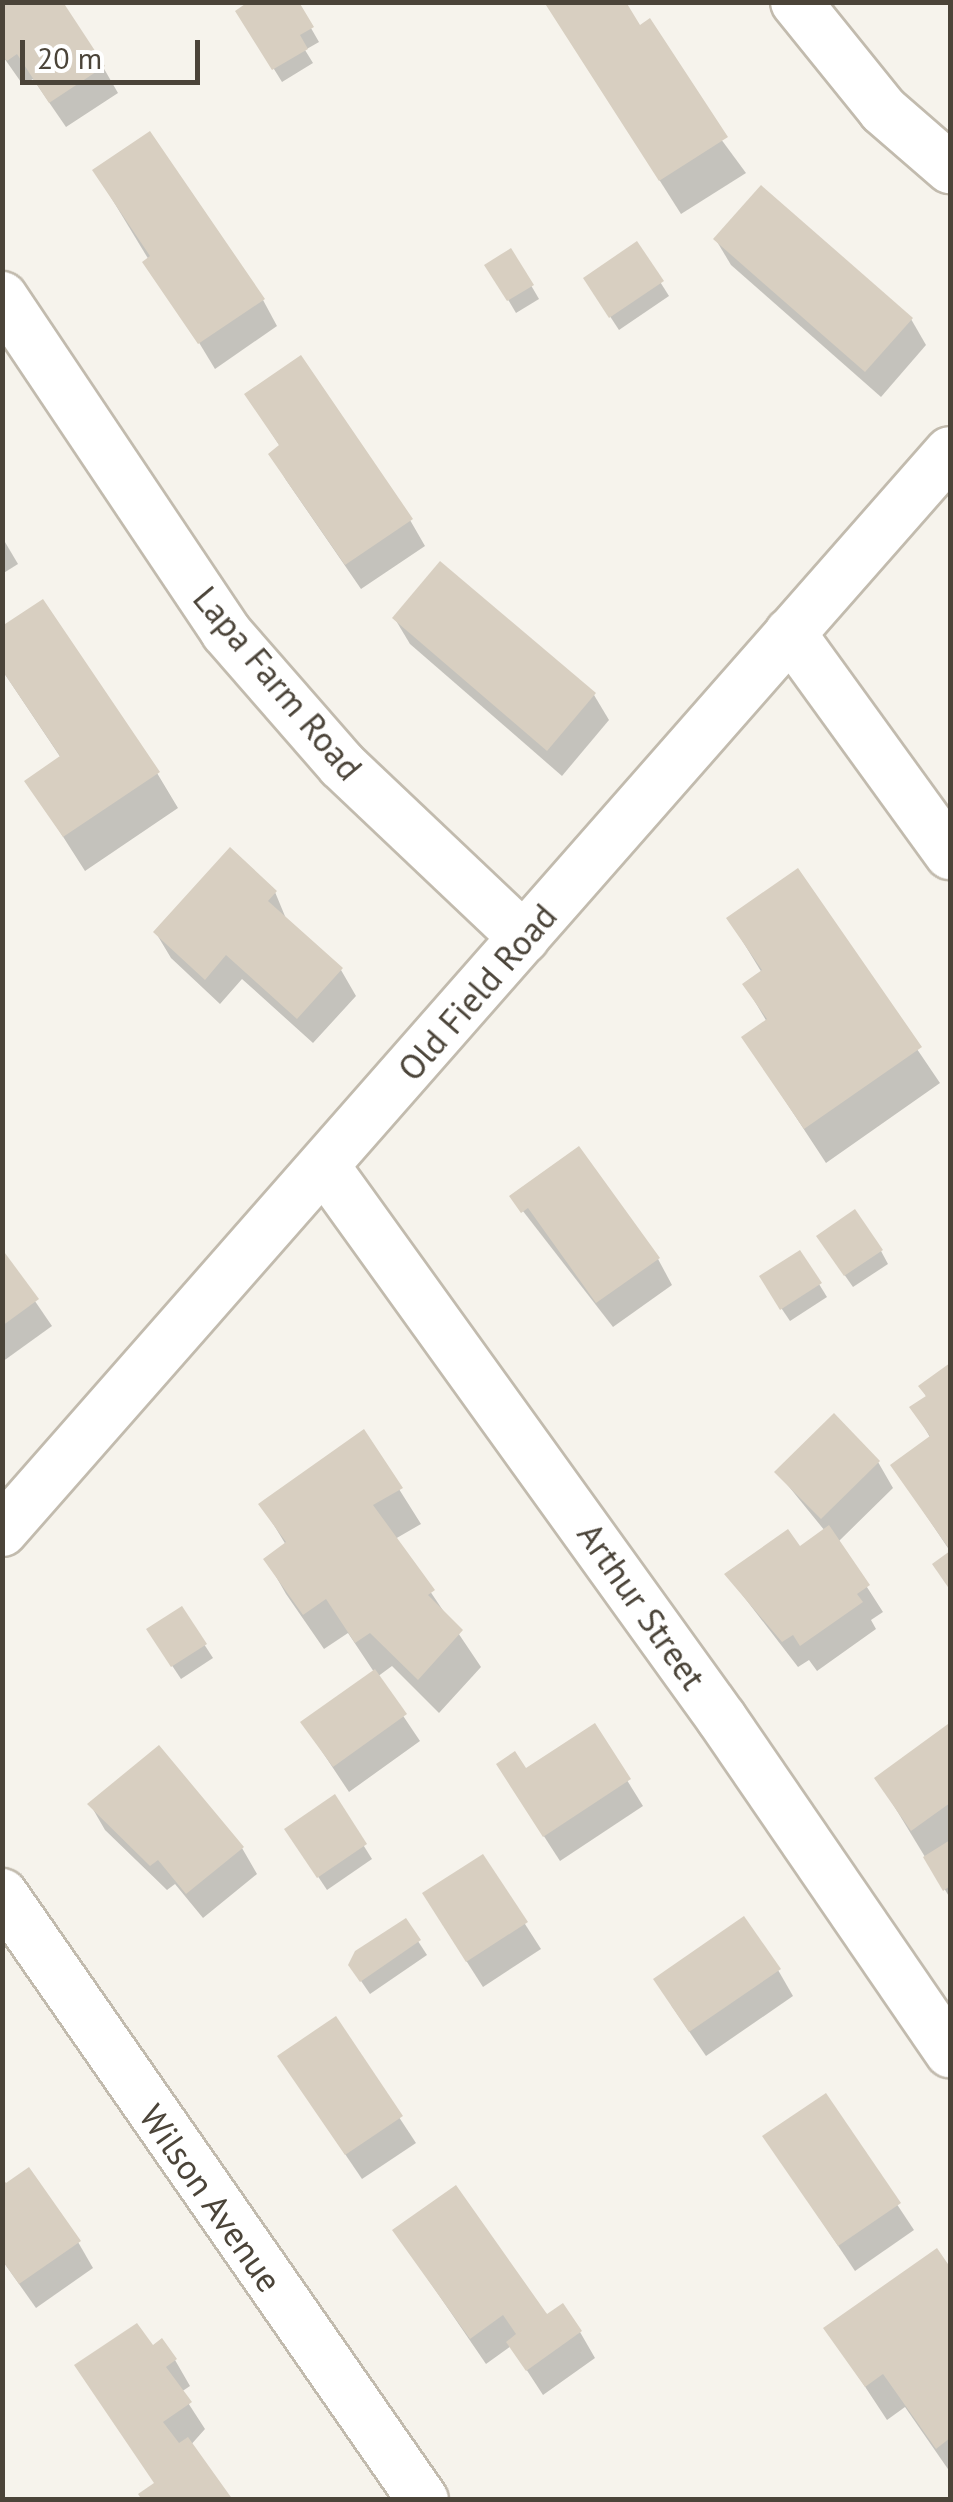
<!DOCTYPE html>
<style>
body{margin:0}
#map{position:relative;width:953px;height:2502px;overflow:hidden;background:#f6f3ec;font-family:"PT Sans",sans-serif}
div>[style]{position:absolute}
.shadow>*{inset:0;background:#0003}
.building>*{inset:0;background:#d8cfc1}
.roads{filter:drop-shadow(2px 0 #c2bbae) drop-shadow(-2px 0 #c2bbae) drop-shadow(0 2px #c2bbae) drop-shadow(0 -2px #c2bbae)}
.street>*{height:50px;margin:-25px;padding:0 25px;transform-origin:25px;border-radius:25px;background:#fff}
span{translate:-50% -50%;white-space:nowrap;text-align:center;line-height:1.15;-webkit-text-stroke:8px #fff;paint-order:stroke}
.street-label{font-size:35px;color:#4b4439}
.frame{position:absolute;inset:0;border:5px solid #4b4439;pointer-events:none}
.scale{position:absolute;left:20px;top:40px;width:180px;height:45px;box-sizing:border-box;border:5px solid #4b4439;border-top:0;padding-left:12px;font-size:30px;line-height:35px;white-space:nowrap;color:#4b4439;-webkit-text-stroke:8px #fff;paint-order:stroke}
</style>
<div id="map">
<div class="shadow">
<i style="clip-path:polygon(2px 2px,103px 67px,118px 93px,66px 127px,33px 79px,23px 85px,2px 55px)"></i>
<i style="clip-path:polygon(296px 2px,319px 42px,305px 50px,313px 63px,282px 82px,238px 11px)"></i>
<i style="clip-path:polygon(546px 2px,639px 28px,746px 173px,681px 214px)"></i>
<i style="clip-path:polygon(95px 171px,263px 300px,277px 326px,215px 369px)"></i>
<i style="clip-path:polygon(716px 240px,911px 319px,926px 345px,881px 397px,731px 265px)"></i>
<i style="clip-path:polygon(637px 245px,669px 296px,619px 330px,594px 292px)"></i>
<i style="clip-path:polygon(511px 251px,539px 299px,516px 313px,488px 266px)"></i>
<i style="clip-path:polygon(247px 395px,410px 520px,425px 546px,361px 589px,286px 480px,271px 454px,281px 448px)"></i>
<i style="clip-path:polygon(2px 537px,18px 564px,2px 574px)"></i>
<i style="clip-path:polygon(395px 619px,594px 695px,609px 720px,562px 776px,410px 644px)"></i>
<i style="clip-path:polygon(2px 670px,157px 773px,178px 808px,85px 871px,28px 782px,61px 758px)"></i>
<i style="clip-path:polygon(797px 872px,940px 1083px,826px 1163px,744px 1038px,767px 1022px,745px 985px,762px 973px,729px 919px)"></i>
<i style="clip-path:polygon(275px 892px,287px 921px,341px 970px,356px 996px,313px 1043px,242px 979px,220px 1004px,171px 958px,156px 933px)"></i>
<i style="clip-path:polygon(512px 1197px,658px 1259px,672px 1285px,613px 1327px)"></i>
<i style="clip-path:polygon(827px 1250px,881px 1251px,888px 1264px,853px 1287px)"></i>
<i style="clip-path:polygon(2px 1253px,52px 1326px,2px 1362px)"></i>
<i style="clip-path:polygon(819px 1284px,827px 1297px,790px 1321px,769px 1290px)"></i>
<i style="clip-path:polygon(950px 1366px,950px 1551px,893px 1466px,931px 1439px,913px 1408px,927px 1398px,921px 1387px)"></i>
<i style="clip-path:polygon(363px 1432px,421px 1524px,395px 1539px,481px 1667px,439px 1713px,392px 1666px,377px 1677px,420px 1741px,349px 1792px,303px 1723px,374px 1672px,348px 1633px,324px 1649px,286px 1594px,266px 1559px,286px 1545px,261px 1504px)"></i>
<i style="clip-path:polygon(878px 1462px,893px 1488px,838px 1542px,883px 1612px,871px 1620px,876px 1629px,817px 1671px,809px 1660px,798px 1667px,727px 1575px,799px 1549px,825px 1531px,777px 1472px)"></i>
<i style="clip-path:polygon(182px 1610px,213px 1658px,181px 1679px,157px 1643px)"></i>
<i style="clip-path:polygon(594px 1727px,643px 1806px,560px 1861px,514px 1790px,526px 1771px)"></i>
<i style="clip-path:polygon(948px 1728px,950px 1731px,950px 1898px,877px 1778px)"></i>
<i style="clip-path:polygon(334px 1798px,372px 1859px,327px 1890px,295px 1842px)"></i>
<i style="clip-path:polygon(90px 1804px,242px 1848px,257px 1874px,203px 1918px,175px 1884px,167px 1890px,105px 1830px)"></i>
<i style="clip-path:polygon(482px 1857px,541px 1949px,483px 1987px,440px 1920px)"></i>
<i style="clip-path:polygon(405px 1921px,427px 1955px,370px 1994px,359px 1978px)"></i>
<i style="clip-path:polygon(778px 1970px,793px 1996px,706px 2056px,671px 2005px)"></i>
<i style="clip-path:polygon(335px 2020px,416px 2143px,362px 2179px,296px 2082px)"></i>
<i style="clip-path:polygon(825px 2096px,914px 2230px,855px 2271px,765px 2137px)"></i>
<i style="clip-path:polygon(395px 2231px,580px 2332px,595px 2358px,543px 2395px,511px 2346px,486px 2364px)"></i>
<i style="clip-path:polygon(78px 2242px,93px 2268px,36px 2308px,2px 2260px)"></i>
<i style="clip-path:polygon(936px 2251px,950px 2272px,950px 2472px,905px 2407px,887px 2420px,827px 2329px)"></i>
<i style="clip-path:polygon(153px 2349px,175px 2360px,190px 2386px,181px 2392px,205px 2429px,155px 2485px)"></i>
</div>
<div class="building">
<i style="clip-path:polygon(2px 2px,63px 2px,105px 66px,49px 103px,17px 54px,7px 61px,2px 55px)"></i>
<i style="clip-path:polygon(248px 2px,299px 2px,314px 27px,300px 35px,308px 49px,272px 70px,235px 11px)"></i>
<i style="clip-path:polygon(544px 2px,626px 2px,640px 25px,650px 18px,728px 137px,659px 181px)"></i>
<i style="clip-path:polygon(150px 131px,265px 299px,198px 344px,142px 262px,150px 256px,92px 170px)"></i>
<i style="clip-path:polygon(761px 185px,913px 318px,865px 372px,713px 239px)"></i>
<i style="clip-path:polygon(637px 241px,664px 281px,609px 318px,583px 278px)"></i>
<i style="clip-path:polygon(511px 248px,534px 285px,507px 301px,484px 265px)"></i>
<i style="clip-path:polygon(301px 355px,413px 519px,345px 565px,268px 454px,279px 445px,244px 394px)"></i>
<i style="clip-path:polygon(440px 561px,596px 693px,547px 751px,392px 618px)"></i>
<i style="clip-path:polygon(43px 599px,160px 772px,63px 837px,24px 781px,60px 756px,2px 670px,2px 626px)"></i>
<i style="clip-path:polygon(230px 847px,277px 891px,268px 901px,343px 968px,297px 1019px,226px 955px,205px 980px,153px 932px)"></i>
<i style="clip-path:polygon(798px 868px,922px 1047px,804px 1129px,741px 1037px,767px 1019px,742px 984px,762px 970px,726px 918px)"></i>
<i style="clip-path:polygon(579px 1146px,660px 1258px,596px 1303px,528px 1208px,521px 1213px,509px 1196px)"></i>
<i style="clip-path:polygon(855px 1209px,883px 1250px,844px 1276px,816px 1236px)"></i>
<i style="clip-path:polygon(2px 1249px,39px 1299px,2px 1326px)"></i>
<i style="clip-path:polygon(800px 1250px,822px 1283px,780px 1310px,759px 1276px)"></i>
<i style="clip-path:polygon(950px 1363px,950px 1550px,890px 1465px,930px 1436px,909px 1407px,926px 1396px,918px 1386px)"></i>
<i style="clip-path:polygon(834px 1413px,880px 1461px,821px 1519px,774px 1472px)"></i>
<i style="clip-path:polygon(364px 1429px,403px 1488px,373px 1505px,435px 1590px,428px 1595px,463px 1630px,418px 1680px,370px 1633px,355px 1643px,326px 1599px,303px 1615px,263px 1559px,286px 1542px,258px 1504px)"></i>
<i style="clip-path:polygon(829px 1525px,870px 1585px,857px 1594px,863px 1602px,800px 1646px,793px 1635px,782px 1642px,724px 1574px,788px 1529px,800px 1546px)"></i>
<i style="clip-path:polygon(950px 1551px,950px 1590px,932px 1564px)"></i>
<i style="clip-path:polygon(182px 1606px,207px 1644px,171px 1667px,146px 1629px)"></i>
<i style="clip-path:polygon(375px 1669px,407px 1714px,333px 1767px,300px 1722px)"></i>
<i style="clip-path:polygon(595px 1723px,631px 1779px,543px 1837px,496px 1764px,515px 1751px,526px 1768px)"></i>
<i style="clip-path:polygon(948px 1724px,950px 1803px,911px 1831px,874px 1778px)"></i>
<i style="clip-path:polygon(159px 1745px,244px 1847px,186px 1894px,158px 1860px,150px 1866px,87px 1804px)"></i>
<i style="clip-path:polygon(335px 1794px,367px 1844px,317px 1878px,284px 1829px)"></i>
<i style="clip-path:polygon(950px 1840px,950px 1886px,943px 1891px,923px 1857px)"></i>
<i style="clip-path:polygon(483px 1854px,528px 1922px,466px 1962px,422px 1893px)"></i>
<i style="clip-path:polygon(744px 1916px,781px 1969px,689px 2032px,653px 1979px)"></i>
<i style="clip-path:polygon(406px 1918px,421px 1940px,360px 1982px,348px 1965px,355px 1951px)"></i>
<i style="clip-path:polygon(336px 2016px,403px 2116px,345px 2155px,277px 2056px)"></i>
<i style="clip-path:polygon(826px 2093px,901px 2203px,838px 2246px,762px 2136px)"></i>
<i style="clip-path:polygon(29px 2167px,81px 2241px,19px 2284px,2px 2260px,2px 2178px,6px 2183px)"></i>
<i style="clip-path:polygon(456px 2185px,547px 2314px,563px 2303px,582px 2331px,526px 2371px,506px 2342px,516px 2334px,503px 2315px,470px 2339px,392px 2230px)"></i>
<i style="clip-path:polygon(937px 2248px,950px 2267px,950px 2438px,936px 2449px,883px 2374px,865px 2387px,823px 2328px)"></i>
<i style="clip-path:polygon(137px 2323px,153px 2345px,162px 2338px,177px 2359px,166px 2367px,192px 2402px,163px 2422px,179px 2443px,188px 2437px,233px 2500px,142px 2500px,138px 2494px,154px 2483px,74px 2365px)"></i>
</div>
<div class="roads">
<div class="street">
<i style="left:796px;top:2px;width:139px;rotate:51.1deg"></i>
<i style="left:883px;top:110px;width:89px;rotate:40.9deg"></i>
<i style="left:2px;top:297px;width:403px;rotate:56.2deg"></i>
<i style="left:226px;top:632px;width:176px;rotate:48.9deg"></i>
<i style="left:342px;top:765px;width:251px;rotate:43.5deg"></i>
<i style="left:790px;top:633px;width:273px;rotate:54.1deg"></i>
<i style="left:324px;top:1166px;width:681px;rotate:54.26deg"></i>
<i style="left:722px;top:1719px;width:404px;rotate:55.6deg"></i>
<i style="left:2px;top:1531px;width:1436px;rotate:-48.7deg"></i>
<i style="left:2px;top:1894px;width:738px;rotate:55.21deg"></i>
</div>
</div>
<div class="street-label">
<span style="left:278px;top:683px;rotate:50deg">Lapa Farm Road</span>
<span style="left:477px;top:992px;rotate:-49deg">Old Field Road</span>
<span style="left:642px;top:1606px;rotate:55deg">Arthur Street</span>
<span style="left:211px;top:2198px;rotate:55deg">Wilson Avenue</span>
</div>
<div class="frame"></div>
<div class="scale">20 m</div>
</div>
